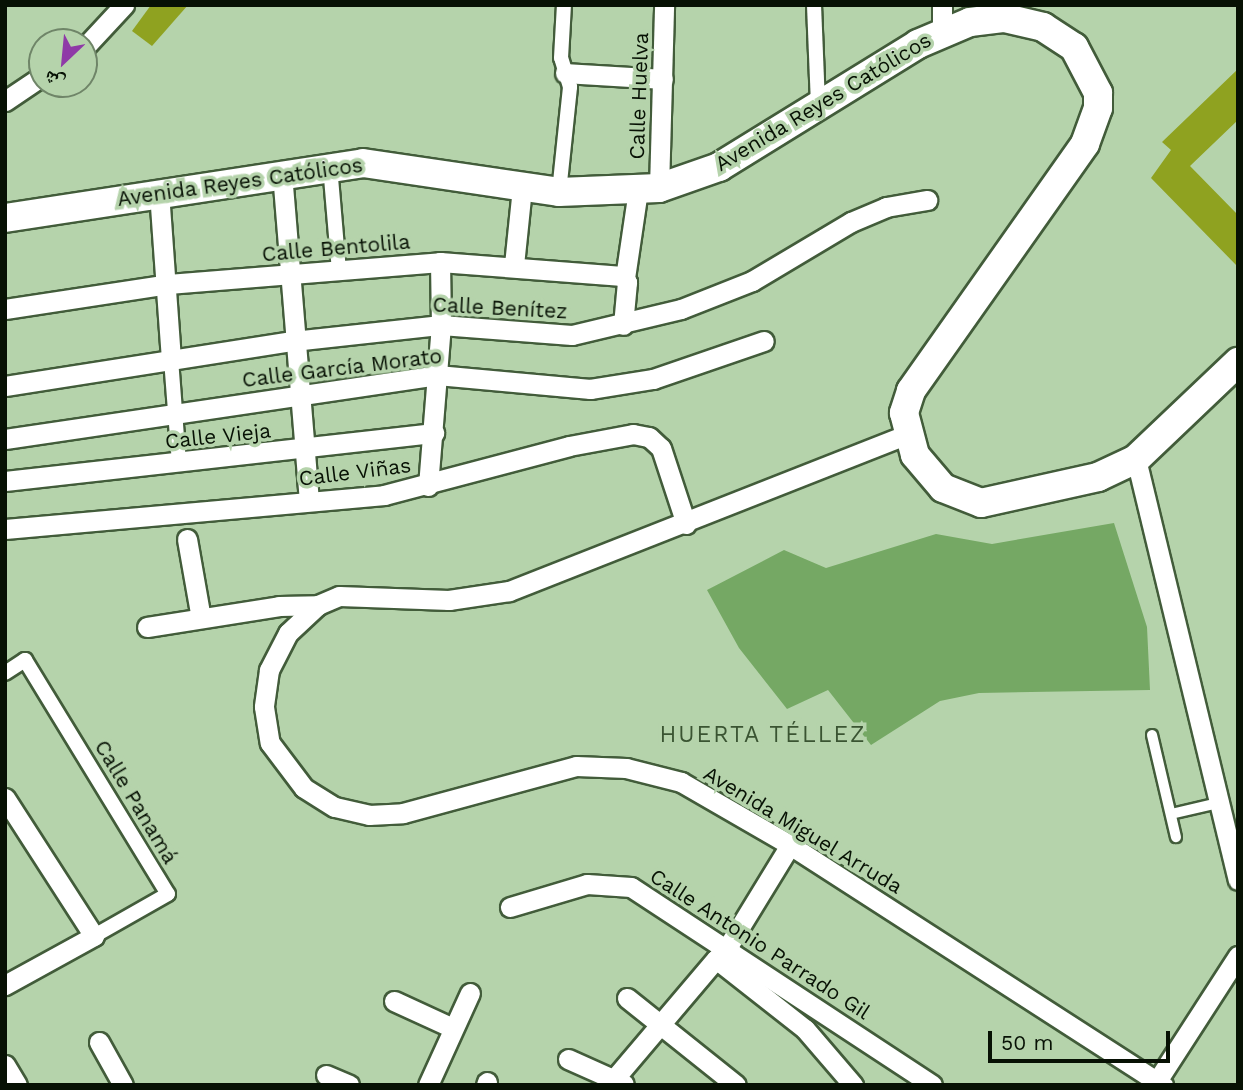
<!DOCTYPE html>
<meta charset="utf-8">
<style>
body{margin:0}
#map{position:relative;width:1243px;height:1090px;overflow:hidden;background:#b5d3ab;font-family:"Work Sans","Noto Naskh Arabic",sans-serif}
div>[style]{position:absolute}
.green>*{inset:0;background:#75a864}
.building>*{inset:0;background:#8fa220}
.roads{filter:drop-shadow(2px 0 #425c3a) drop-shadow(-2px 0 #425c3a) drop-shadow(0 2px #425c3a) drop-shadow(0 -2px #425c3a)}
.service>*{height:10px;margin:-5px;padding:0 5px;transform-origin:5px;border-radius:5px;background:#fff}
.pedestrian>*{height:14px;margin:-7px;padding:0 7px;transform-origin:7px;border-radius:7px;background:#fff}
.minor>*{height:19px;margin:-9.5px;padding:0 9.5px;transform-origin:9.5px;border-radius:9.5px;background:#fff}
.secondary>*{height:28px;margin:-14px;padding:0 14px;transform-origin:14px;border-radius:14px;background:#fff}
span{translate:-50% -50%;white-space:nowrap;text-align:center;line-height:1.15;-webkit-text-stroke:7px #b5d3ab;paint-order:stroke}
.street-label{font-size:21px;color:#071104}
.neighbourhood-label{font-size:23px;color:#3a5432;letter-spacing:2px}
.frame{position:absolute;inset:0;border:7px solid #071104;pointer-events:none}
.north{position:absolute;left:28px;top:28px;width:70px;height:70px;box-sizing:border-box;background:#b5d3ab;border:2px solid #6f8568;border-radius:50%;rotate:206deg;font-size:19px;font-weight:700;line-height:28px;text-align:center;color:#071104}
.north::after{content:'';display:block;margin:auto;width:24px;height:32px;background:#8f3aa7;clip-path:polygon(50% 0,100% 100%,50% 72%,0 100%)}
.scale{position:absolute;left:988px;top:1031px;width:182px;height:32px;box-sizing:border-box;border:4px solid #071104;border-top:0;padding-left:9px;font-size:21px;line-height:24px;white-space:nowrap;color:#071104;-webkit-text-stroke:5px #b5d3ab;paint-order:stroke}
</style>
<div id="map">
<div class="green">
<i style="clip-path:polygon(1114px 523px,1147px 627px,1150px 690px,979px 693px,940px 701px,871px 745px,828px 690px,787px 709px,739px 648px,707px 590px,784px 550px,826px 568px,936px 534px,992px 544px)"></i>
</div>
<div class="building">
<i style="clip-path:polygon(151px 5px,188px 5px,152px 46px,132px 31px)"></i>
<i style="clip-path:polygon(1238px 69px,1238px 120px,1190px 166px,1238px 215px,1238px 267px,1151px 178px,1171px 150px,1162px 142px)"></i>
</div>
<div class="roads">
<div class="service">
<i style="left:1152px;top:735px;width:105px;rotate:76.8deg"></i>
<i style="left:1171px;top:814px;width:48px;rotate:-13.2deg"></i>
</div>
<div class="pedestrian">
<i style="left:814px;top:5px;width:101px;rotate:87.7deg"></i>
<i style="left:330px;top:166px;width:104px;rotate:85.1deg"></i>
<i style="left:559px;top:192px;width:106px;rotate:-84deg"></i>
<i style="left:570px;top:87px;width:30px;rotate:-107deg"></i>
<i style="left:561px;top:58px;width:53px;rotate:-86.8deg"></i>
<i style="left:171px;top:359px;width:103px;rotate:85.6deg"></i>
<i style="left:5px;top:673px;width:24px;rotate:-33deg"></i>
<i style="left:25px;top:660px;width:274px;rotate:58.6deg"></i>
<i style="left:168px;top:894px;width:85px;rotate:150.4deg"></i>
</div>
<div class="minor">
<i style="left:942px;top:5px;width:27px;rotate:90deg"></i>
<i style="left:84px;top:48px;width:59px;rotate:-47.1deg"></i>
<i style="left:565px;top:73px;width:98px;rotate:3.5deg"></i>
<i style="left:5px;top:101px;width:45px;rotate:-34deg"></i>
<i style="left:282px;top:173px;width:328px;rotate:85.3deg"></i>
<i style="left:659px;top:188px;width:183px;rotate:-88.4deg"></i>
<i style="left:159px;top:192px;width:167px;rotate:85.9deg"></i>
<i style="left:514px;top:265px;width:78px;rotate:-84.1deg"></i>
<i style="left:625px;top:278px;width:89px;rotate:-81.6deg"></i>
<i style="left:5px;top:309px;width:165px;rotate:-8.7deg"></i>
<i style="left:168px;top:284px;width:273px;rotate:-4.6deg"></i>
<i style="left:440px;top:262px;width:183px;rotate:4.4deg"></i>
<i style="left:622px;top:276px;width:8px;rotate:50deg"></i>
<i style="left:627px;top:282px;width:43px;rotate:95.3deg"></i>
<i style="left:5px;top:386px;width:291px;rotate:-8.9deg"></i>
<i style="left:293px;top:341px;width:149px;rotate:-6.2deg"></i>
<i style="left:441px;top:325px;width:131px;rotate:4.4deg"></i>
<i style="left:572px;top:335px;width:112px;rotate:-13.4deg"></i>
<i style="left:681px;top:309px;width:76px;rotate:-21.5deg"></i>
<i style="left:752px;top:281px;width:115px;rotate:-30.8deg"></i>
<i style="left:851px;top:222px;width:38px;rotate:-23deg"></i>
<i style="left:886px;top:207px;width:42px;rotate:-9.7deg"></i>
<i style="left:908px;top:434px;width:429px;rotate:158.5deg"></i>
<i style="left:509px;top:591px;width:61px;rotate:171.5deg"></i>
<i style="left:449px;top:600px;width:110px;rotate:-177.9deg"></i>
<i style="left:339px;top:596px;width:23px;rotate:157deg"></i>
<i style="left:318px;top:605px;width:41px;rotate:137deg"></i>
<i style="left:288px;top:633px;width:42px;rotate:117.2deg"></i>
<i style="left:269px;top:670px;width:37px;rotate:98deg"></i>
<i style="left:264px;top:707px;width:36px;rotate:81deg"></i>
<i style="left:270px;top:743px;width:56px;rotate:52.9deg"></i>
<i style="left:304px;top:788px;width:36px;rotate:32deg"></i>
<i style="left:335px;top:807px;width:35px;rotate:13deg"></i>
<i style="left:369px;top:815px;width:34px;rotate:-3deg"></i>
<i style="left:403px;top:813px;width:179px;rotate:-15.2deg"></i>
<i style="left:576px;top:766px;width:50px;rotate:2.3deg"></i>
<i style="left:626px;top:768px;width:57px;rotate:14.3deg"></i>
<i style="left:681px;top:782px;width:126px;rotate:30deg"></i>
<i style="left:790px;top:845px;width:444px;rotate:32.8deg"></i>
<i style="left:5px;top:439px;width:437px;rotate:-8.4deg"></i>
<i style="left:437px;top:375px;width:154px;rotate:5.2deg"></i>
<i style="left:590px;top:389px;width:64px;rotate:-9deg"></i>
<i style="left:653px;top:379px;width:117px;rotate:-18.9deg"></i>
<i style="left:1136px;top:459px;width:433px;rotate:76.4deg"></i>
<i style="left:5px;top:481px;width:432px;rotate:-6.4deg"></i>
<i style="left:428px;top:486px;width:162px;rotate:-85.4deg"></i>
<i style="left:441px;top:325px;width:63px;rotate:-90.9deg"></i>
<i style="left:5px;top:529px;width:381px;rotate:-5.1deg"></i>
<i style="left:384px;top:495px;width:191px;rotate:-14.8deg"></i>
<i style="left:569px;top:446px;width:65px;rotate:-10.6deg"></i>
<i style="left:633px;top:434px;width:16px;rotate:11deg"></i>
<i style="left:649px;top:437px;width:16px;rotate:43deg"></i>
<i style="left:661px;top:448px;width:80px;rotate:71.8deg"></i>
<i style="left:187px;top:539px;width:80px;rotate:80deg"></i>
<i style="left:147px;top:627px;width:134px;rotate:-9deg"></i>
<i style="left:279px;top:606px;width:39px;rotate:-1deg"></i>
<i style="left:5px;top:798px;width:164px;rotate:57.2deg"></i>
<i style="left:94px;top:936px;width:102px;rotate:151.2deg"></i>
<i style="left:510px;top:907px;width:80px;rotate:-16.6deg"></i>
<i style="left:587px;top:884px;width:44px;rotate:3.9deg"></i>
<i style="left:631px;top:887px;width:360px;rotate:33.3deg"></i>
<i style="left:727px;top:948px;width:121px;rotate:-58.5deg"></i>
<i style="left:627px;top:998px;width:139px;rotate:38.6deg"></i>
<i style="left:394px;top:1001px;width:65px;rotate:24.6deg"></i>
<i style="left:99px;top:1042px;width:49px;rotate:60.8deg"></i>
<i style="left:568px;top:1059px;width:61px;rotate:24.1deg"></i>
<i style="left:5px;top:1065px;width:23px;rotate:59deg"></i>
<i style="left:326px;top:1075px;width:25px;rotate:23deg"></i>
<i style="left:1157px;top:1081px;width:149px;rotate:-57.1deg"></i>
<i style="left:428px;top:1085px;width:101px;rotate:-65.5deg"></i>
<i style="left:486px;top:1085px;width:3px;rotate:-72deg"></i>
<i style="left:609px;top:1085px;width:165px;rotate:-49.7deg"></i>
<i style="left:716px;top:959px;width:113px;rotate:38.2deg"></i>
<i style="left:805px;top:1029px;width:74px;rotate:49.4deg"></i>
</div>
<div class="secondary">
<i style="left:5px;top:218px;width:362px;rotate:-8.7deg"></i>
<i style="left:363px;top:163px;width:198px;rotate:8.4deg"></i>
<i style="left:559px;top:192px;width:100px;rotate:-2.3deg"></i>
<i style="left:659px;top:188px;width:64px;rotate:-19.3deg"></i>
<i style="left:719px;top:167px;width:234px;rotate:-31.7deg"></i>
<i style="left:918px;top:44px;width:56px;rotate:-22.9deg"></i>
<i style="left:970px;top:22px;width:35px;rotate:-7deg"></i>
<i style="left:1005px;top:18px;width:39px;rotate:13deg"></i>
<i style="left:1043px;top:27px;width:37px;rotate:33deg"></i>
<i style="left:1074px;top:47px;width:52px;rotate:62.4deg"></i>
<i style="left:1098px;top:93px;width:15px;rotate:90deg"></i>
<i style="left:1098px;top:108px;width:38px;rotate:110deg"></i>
<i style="left:1085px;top:144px;width:302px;rotate:125.2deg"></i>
<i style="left:911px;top:391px;width:23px;rotate:108deg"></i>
<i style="left:904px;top:413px;width:43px;rotate:75.3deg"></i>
<i style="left:915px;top:455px;width:43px;rotate:49.7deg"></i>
<i style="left:943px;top:488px;width:41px;rotate:21.5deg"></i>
<i style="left:981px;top:503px;width:120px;rotate:-12.5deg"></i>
<i style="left:1098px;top:477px;width:42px;rotate:-25.3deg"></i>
<i style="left:1136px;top:459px;width:141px;rotate:-43.6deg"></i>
</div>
</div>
<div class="street-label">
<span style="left:639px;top:96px;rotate:-88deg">Calle Huelva</span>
<span style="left:823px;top:102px;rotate:-31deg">Avenida Reyes Católicos</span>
<span style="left:240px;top:182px;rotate:-8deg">Avenida Reyes Católicos</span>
<span style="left:336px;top:248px;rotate:-5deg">Calle Bentolila</span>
<span style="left:500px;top:308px;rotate:3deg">Calle Benítez</span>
<span style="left:342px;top:368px;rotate:-7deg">Calle García Morato</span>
<span style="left:218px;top:436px;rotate:-6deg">Calle Vieja</span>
<span style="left:355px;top:472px;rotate:-7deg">Calle Viñas</span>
<span style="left:136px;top:802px;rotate:59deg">Calle Panamá</span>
<span style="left:803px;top:830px;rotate:31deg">Avenida Miguel Arruda</span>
<span style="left:760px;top:944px;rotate:33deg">Calle Antonio Parrado Gil</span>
</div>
<div class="neighbourhood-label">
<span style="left:763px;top:735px">HUERTA TÉLLEZ</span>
</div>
<div class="frame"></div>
<div class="north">ش</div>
<div class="scale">50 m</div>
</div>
